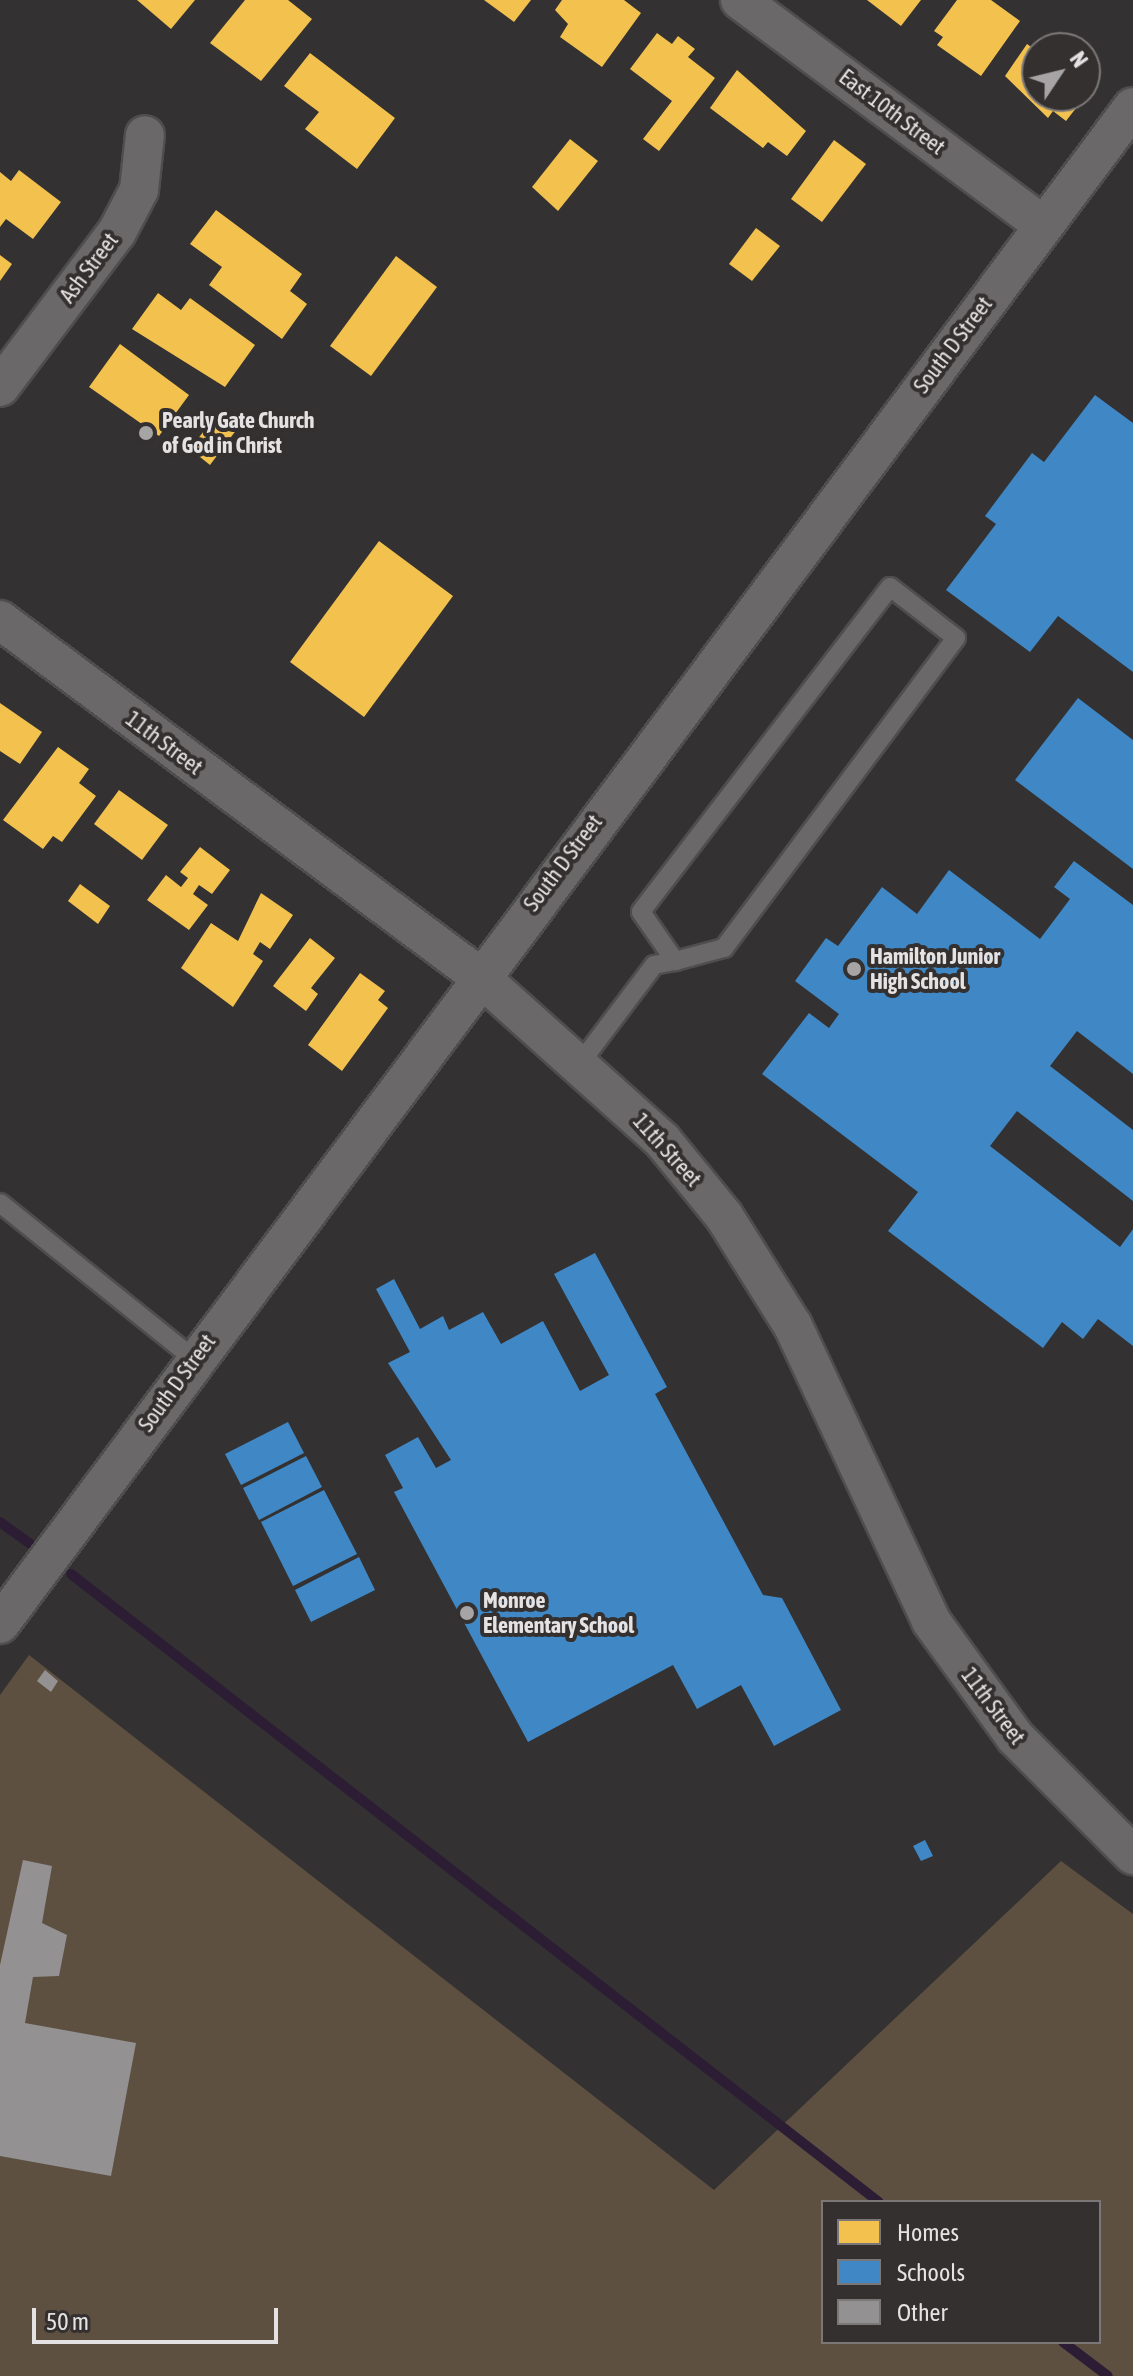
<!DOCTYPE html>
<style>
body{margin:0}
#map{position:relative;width:1133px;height:2376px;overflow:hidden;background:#333131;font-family:"Asap Condensed",sans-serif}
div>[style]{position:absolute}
.green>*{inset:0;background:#5d5041}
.homes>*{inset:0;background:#f2c14e}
.schools>*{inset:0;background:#3f88c5}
.stream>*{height:10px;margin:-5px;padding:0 5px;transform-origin:5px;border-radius:5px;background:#2c1d34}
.building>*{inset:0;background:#939191}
.roads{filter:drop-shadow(2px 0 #4f4e4e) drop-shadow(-2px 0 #4f4e4e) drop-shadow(0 2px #4f4e4e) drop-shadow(0 -2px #4f4e4e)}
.service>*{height:18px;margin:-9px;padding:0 9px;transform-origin:9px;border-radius:9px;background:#6a6868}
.minor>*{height:38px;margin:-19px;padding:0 19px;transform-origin:19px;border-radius:19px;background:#6a6868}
.dots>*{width:22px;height:22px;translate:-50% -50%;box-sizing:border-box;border:4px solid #343030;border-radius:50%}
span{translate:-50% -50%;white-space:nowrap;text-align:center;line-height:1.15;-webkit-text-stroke:8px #343030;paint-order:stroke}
.street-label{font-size:22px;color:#e5e2e3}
.poi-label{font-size:22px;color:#e5e2e3;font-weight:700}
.left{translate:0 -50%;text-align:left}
.legend{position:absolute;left:821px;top:2200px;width:280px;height:144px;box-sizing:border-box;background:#343030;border:2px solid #7b7778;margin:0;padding:10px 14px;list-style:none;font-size:24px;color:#e5e2e3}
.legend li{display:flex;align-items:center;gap:16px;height:40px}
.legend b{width:40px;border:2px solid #7b7778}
.north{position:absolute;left:1021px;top:32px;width:80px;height:80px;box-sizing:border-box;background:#343030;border:2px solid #7b7778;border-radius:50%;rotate:55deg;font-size:22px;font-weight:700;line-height:32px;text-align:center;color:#e5e2e3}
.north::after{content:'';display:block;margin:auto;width:28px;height:36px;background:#a7a4a5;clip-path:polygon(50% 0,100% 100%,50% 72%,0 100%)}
.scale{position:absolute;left:32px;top:2308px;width:246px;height:36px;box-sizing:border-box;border:4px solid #e5e2e3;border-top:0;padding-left:10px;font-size:24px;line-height:28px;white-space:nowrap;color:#e5e2e3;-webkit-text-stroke:6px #343030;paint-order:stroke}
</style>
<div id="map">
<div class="green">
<i style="clip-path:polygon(evenodd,29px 1655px,714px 2190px,1061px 1861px,1133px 1914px,1133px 2376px,0 2376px,0 1695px,29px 1655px,823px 2202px,1099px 2202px,1099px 2342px,823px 2342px,823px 2202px)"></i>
</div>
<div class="homes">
<i style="clip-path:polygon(137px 0,195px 0,171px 29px)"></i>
<i style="clip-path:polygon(245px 0,288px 0,312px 19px,261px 81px,210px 43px)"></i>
<i style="clip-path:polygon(484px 0,531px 0,514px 22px)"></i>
<i style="clip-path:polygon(562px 0,624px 0,641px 13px,602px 67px,560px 37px,568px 24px,555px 10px)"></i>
<i style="clip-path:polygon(867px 0,921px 0,901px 26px)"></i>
<i style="clip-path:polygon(957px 0,991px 0,1020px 21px,981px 76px,937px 45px,943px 37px,934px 31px)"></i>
<i style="clip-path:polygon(657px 33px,672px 44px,678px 36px,695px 49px,688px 57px,715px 78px,659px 151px,643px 139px,672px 101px,630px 69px)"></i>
<i style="clip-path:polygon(1027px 44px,1037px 51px,1037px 96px,1085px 96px,1085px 71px,1097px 81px,1066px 121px,1053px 111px,1048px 118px,1005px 76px)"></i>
<i style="clip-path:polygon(310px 53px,395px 118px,357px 169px,305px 129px,319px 112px,284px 86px)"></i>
<i style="clip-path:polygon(737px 70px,806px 131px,787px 156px,768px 142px,763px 148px,710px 108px)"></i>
<i style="clip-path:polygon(570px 139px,598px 161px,558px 211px,532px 187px)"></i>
<i style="clip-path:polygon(834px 140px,866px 164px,822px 222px,791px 199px)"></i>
<i style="clip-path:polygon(19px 170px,61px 202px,33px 239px,6px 219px,0 227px,0 172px,11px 181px)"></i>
<i style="clip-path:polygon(216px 210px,302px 274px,290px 291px,307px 304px,282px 339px,209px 285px,222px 267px,190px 244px)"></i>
<i style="clip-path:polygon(756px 228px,780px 246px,752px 281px,729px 264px)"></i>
<i style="clip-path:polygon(0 255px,12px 264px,0 281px)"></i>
<i style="clip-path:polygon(396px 256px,437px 287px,371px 376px,330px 346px)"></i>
<i style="clip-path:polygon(158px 293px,181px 310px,190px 298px,255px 345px,225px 387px,132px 329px)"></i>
<i style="clip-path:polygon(120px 344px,189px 395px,159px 436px,89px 387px)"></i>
<i style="clip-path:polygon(217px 414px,237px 429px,210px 465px,190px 449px)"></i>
<i style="clip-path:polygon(379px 541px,453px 596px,364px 717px,290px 662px)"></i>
<i style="clip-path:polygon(0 703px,42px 732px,20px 764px,0 751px)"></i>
<i style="clip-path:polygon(58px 747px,89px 769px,79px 783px,96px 796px,62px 842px,53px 836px,43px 849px,3px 820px)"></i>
<i style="clip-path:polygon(119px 790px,168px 825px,142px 860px,94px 824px)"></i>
<i style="clip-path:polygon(200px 847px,230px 870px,212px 894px,199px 885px,193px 894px,208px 905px,189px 930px,147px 900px,166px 875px,181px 887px,188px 878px,180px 872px)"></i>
<i style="clip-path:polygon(80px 884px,110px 906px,98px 924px,68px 901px)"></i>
<i style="clip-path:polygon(261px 893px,293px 915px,270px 949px,260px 942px,253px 954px,263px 961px,233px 1007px,181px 968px,211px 923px,238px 941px)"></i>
<i style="clip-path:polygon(310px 938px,335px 958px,311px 988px,318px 994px,306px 1011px,273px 986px)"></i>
<i style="clip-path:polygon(360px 973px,385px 991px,378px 1000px,388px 1008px,342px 1071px,308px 1045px)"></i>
</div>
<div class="schools">
<i style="clip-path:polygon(1095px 395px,1133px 423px,1133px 672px,1058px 616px,1030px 652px,946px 590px,996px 524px,985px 516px,1032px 453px,1044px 462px)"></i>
<i style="clip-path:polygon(1078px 698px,1133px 740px,1133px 869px,1015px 780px)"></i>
<i style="clip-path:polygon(1074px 861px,1133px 905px,1133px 1074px,1077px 1031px,1050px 1066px,1133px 1130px,1133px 1201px,1017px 1111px,990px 1146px,1120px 1247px,1133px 1229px,1133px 1346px,1098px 1319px,1083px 1339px,1062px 1322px,1043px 1348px,888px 1231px,918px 1192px,762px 1074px,809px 1013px,829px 1028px,839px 1014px,795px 981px,826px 938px,838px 946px,882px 887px,917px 914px,949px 870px,1040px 939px,1070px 899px,1054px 887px)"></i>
<i style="clip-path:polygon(595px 1253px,667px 1387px,655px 1394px,763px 1595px,782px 1598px,841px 1710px,774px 1746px,741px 1685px,697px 1709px,673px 1665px,528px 1742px,394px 1492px,403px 1488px,385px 1455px,418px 1437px,436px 1468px,451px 1460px,388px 1363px,410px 1352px,376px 1289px,394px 1279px,420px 1329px,443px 1316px,449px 1330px,483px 1312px,501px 1344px,543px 1321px,580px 1391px,609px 1375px,554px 1274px)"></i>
<i style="clip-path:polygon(288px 1422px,304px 1453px,241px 1485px,225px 1454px)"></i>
<i style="clip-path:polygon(306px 1456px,322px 1487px,259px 1520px,243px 1488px)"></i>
<i style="clip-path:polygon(324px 1490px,357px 1554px,293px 1586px,261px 1522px)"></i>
<i style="clip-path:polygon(359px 1557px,375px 1590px,311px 1622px,295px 1590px)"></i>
<i style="clip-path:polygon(925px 1840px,933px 1856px,921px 1861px,913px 1846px)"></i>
</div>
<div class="stream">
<i style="left:0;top:1522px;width:53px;rotate:35.8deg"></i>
<i style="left:71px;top:1574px;width:1023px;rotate:37.86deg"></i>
<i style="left:1063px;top:2342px;width:56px;rotate:37.1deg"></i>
</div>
<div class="building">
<i style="clip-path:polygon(45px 1670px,58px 1681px,51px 1692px,37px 1681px)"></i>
<i style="clip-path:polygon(23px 1860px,52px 1866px,42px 1923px,67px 1935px,59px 1976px,33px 1977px,25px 2023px,136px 2043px,111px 2176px,0 2156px,0 1965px)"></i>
</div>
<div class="roads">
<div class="service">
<i style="left:581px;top:1062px;width:121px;rotate:-53deg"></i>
<i style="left:654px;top:965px;width:21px;rotate:-11deg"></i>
<i style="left:675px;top:961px;width:51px;rotate:-14.9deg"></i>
<i style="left:724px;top:948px;width:387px;rotate:-53.2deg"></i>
<i style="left:956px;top:638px;width:83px;rotate:-142.3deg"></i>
<i style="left:890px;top:587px;width:409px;rotate:127.5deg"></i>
<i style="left:641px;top:912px;width:60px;rotate:55.2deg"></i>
<i style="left:0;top:1203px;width:250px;rotate:38.8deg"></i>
</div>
<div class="minor">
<i style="left:740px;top:0;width:377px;rotate:36.6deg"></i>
<i style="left:0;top:387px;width:194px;rotate:-53deg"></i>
<i style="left:117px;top:232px;width:47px;rotate:-62.4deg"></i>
<i style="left:139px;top:190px;width:55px;rotate:-83.8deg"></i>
<i style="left:0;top:620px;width:597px;rotate:36.62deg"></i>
<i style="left:479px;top:976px;width:246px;rotate:41.9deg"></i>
<i style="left:662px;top:1140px;width:98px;rotate:50.8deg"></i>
<i style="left:724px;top:1216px;width:130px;rotate:57.9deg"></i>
<i style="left:793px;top:1326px;width:326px;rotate:64.9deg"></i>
<i style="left:931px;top:1621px;width:143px;rotate:54.1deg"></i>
<i style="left:1015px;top:1737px;width:167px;rotate:45deg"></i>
<i style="left:0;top:1624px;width:1893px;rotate:-53.25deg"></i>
</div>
</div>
<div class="dots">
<i style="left:146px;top:433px;background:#a7a4a5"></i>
<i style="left:854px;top:969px;background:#a7a4a5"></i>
<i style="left:467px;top:1613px;background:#a7a4a5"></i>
</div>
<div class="street-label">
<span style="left:892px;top:112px;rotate:37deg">East 10th Street</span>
<span style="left:89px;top:268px;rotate:-53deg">Ash Street</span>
<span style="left:953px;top:345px;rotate:-53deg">South D Street</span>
<span style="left:164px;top:743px;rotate:37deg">11th Street</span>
<span style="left:563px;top:863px;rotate:-53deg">South D Street</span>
<span style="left:667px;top:1150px;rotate:48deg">11th Street</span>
<span style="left:177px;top:1383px;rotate:-54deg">South D Street</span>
<span style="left:993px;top:1706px;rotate:53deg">11th Street</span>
</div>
<div class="poi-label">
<span class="left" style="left:162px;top:433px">Pearly Gate Church<br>of God in Christ</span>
<span class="left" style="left:870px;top:969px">Hamilton Junior<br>High School</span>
<span class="left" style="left:483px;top:1613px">Monroe<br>Elementary School</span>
</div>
<ul class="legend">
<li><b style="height:22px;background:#f2c14e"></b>Homes</li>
<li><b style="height:22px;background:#3f88c5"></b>Schools</li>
<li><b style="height:22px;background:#939191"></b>Other</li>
</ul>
<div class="north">N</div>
<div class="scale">50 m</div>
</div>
